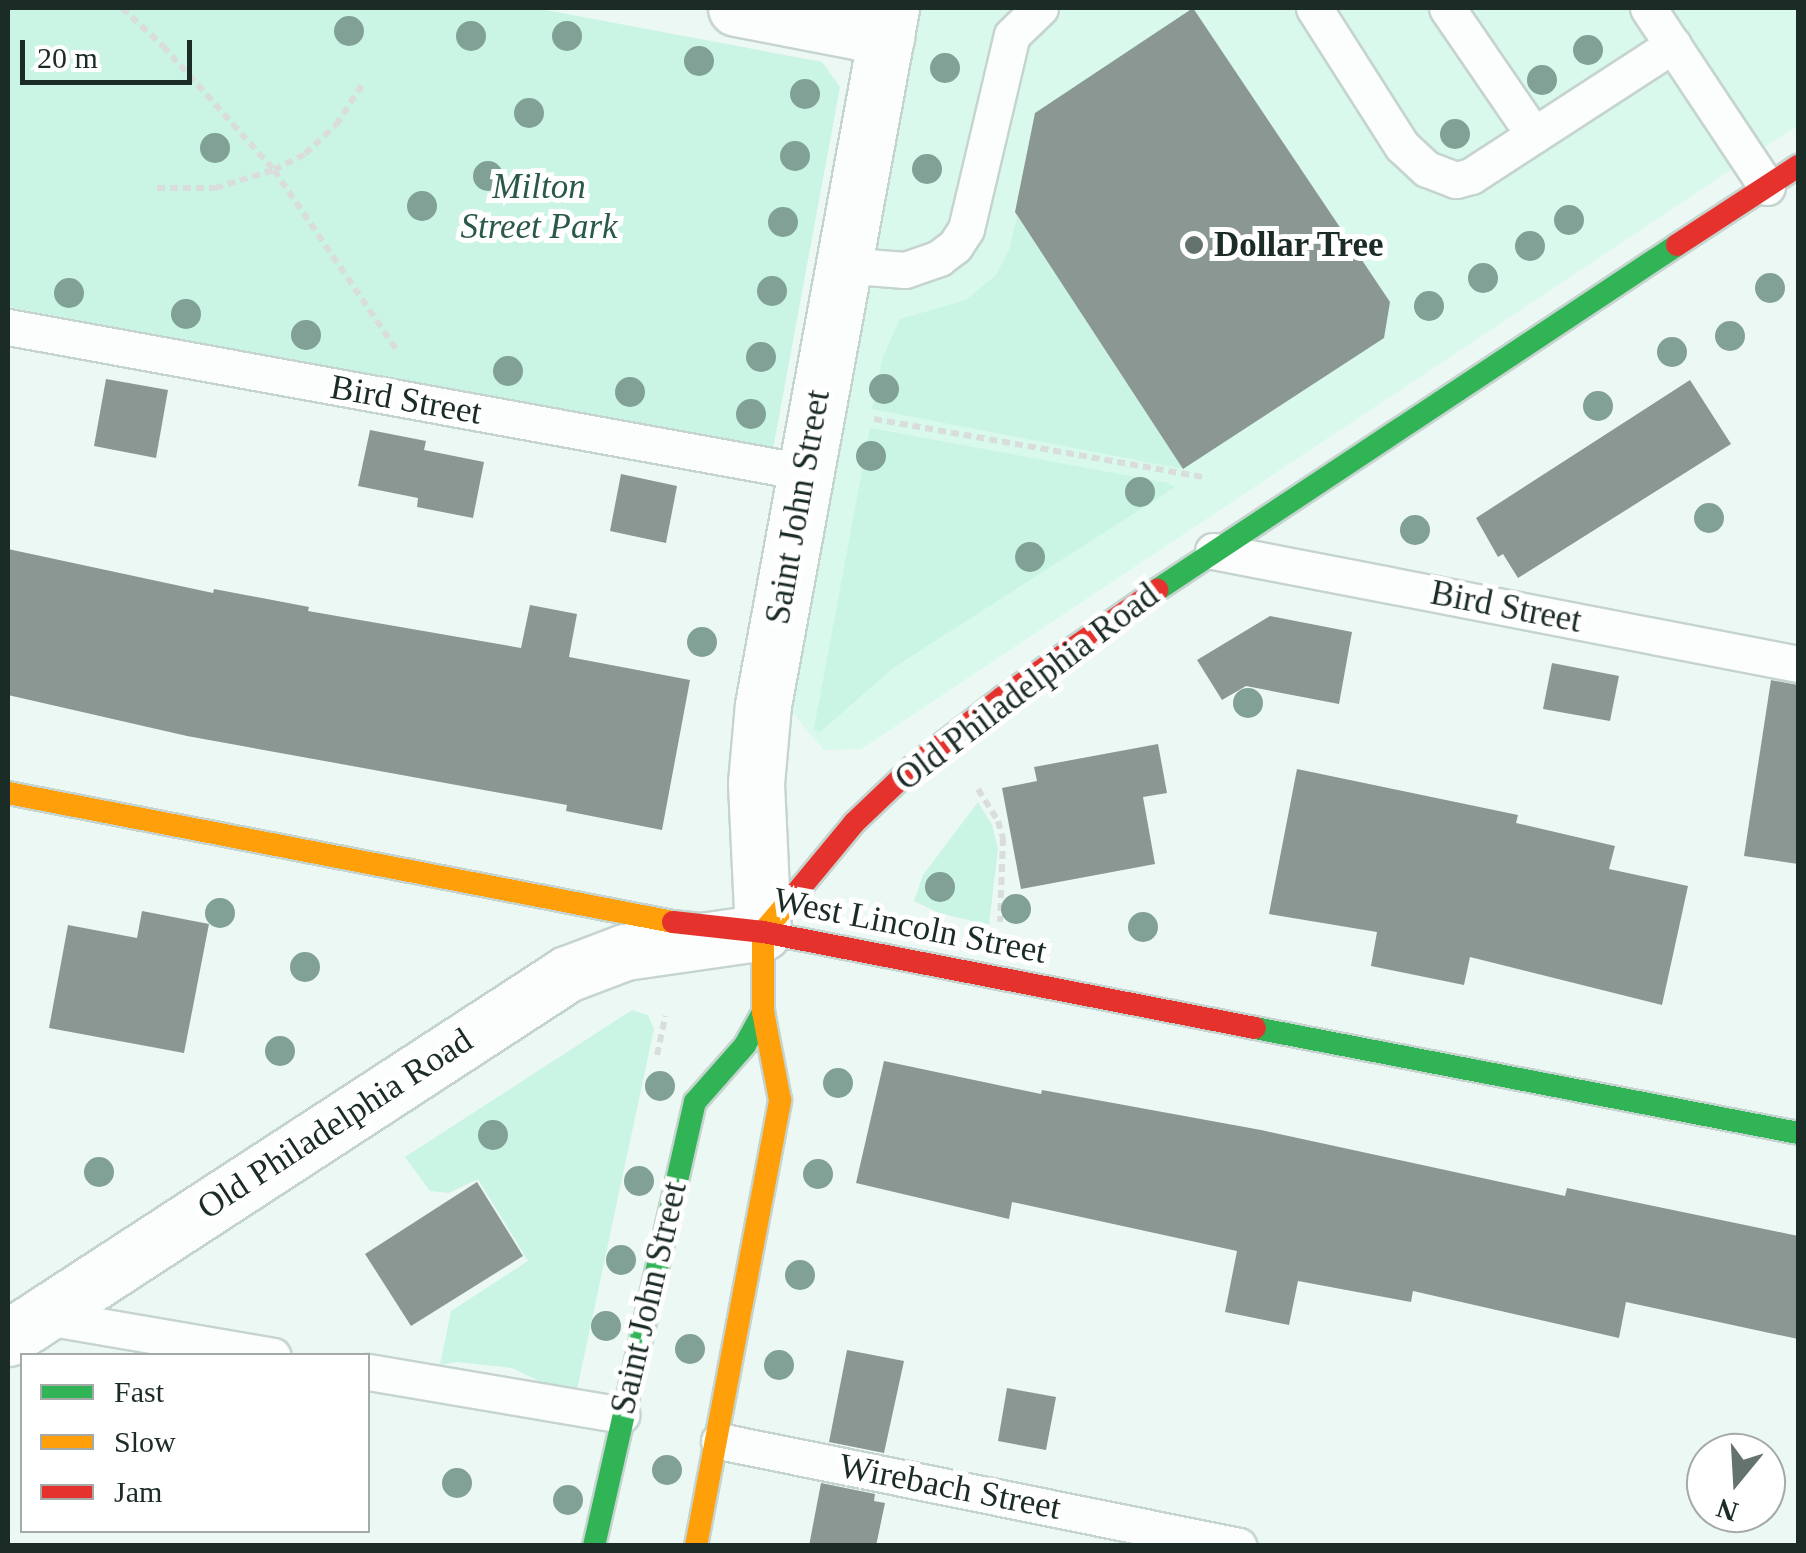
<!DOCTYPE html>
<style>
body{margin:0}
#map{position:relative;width:1806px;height:1553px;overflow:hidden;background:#ecf8f3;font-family:Georgia,serif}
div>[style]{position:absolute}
.built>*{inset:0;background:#d8f9ec}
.green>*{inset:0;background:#caf5e4}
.building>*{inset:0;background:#8b9792}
.path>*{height:6px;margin-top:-3px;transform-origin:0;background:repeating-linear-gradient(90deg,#d9dddb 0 8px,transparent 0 13px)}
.roads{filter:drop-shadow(2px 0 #c6d4cf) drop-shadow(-2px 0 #c6d4cf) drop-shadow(0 2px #c6d4cf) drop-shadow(0 -2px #c6d4cf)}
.lane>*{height:35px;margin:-17.5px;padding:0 17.5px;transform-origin:17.5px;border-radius:17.5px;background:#fcfefd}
.street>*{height:55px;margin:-27.5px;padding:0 27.5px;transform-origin:27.5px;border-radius:27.5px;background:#fcfefd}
.fast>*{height:22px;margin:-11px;padding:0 11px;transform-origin:11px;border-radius:11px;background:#30b455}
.slow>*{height:22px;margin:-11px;padding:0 11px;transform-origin:11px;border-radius:11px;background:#ff9f0a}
.jam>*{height:22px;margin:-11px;padding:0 11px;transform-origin:11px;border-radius:11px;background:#e5322d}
.trees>*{width:30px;height:30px;margin:-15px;border-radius:50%;background:#81a096}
.dots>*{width:28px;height:28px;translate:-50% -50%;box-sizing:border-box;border:5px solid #fff;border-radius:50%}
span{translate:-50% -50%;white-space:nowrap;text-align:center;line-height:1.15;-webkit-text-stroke:10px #fff;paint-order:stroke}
.park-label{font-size:35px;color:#2a5849;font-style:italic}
.poi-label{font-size:35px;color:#1b2b25;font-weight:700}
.left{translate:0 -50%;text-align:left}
.street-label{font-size:35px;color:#1b2b25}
.frame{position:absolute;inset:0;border:10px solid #1b2b25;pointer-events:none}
.legend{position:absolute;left:20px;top:1353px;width:350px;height:180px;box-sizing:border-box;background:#fff;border:2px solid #a4aaa8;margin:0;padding:12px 18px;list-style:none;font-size:30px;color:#1b2b25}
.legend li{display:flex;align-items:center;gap:20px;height:50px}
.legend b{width:50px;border:2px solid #a4aaa8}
.north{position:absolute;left:1686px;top:1433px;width:100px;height:100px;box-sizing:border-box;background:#fff;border:2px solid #a4aaa8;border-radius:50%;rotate:198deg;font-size:28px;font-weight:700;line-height:40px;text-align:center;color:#1b2b25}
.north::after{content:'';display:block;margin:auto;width:35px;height:45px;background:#64736d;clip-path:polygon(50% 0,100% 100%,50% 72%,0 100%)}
.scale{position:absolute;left:20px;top:40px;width:172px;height:45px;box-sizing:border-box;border:5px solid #1b2b25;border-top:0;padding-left:12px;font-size:30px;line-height:35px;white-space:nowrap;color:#1b2b25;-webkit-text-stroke:8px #fff;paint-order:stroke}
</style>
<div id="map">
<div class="built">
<i style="clip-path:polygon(919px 8px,1798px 8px,1798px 125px,861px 749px,824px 750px,792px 712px)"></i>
</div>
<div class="green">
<i style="clip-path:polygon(8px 8px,535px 8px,822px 62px,840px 87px,773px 449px,8px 307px)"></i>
<i style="clip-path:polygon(1017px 216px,1183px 469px,872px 409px,882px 359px,900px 319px,966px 300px,996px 275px,1010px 248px)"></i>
<i style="clip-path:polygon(870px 428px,1168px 483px,1175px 487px,893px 668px,820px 732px,814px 729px)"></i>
<i style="clip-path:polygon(978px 802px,992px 825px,998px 849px,989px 925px,939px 913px,914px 901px,923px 875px)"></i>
<i style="clip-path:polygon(632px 1010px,648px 1015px,654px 1029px,576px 1394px,541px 1389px,537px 1380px,512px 1368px,457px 1362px,440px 1365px,451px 1311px,528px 1261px,478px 1179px,449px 1193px,430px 1191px,405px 1157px)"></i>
</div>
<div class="building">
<i style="clip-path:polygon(1193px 8px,1390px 302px,1384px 338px,1183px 469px,1015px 212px,1035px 113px)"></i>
<i style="clip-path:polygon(106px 379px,168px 390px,156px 458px,94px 446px)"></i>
<i style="clip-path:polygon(1690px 380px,1731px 444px,1518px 578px,1503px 554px,1498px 557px,1476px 518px)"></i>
<i style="clip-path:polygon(370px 430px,426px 441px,424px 450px,484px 462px,473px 518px,417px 507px,418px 498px,358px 486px)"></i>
<i style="clip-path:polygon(621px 474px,677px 486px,666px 543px,610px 531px)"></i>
<i style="clip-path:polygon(8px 549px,213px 593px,214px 589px,309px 607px,308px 611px,521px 648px,530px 605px,577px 614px,569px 657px,690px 680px,662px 830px,566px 811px,567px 805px,187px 736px,8px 695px)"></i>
<i style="clip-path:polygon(1270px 616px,1352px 632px,1339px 704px,1246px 686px,1222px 700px,1197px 660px)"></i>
<i style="clip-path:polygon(1552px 663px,1619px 676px,1610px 721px,1543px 709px)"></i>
<i style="clip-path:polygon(1771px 680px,1798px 685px,1798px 864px,1744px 856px)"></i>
<i style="clip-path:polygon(1158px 744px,1167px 793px,1143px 797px,1155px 864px,1021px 889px,1002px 788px,1037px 781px,1034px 767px)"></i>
<i style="clip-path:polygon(1297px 769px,1518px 815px,1516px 823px,1615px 846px,1609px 869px,1688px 886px,1662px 1005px,1470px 957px,1464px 985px,1371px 966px,1377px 932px,1269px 914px)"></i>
<i style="clip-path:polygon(142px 911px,209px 924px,184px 1053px,49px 1028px,68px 925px,137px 938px)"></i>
<i style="clip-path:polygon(884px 1061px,1041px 1094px,1042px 1090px,1261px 1130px,1565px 1196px,1567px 1188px,1798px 1236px,1798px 1339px,1626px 1302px,1619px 1338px,1413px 1291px,1411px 1302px,1298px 1281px,1289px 1325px,1225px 1312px,1237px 1251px,1012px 1202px,1009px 1219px,856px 1183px)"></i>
<i style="clip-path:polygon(477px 1182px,523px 1256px,411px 1326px,365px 1254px)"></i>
<i style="clip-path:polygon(847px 1350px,904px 1361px,884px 1453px,829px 1442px)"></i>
<i style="clip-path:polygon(1007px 1388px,1056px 1397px,1046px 1450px,998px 1441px)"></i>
<i style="clip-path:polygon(821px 1483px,875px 1494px,874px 1501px,885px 1503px,876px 1546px,809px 1546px)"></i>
</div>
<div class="path">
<i style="left:122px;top:8px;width:56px;rotate:42.8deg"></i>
<i style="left:163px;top:46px;width:166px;rotate:48.2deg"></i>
<i style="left:274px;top:170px;width:218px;rotate:55.7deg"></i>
<i style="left:157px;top:188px;width:58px"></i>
<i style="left:215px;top:188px;width:62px;rotate:-17deg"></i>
<i style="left:274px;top:170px;width:35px;rotate:-27deg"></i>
<i style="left:305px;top:154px;width:42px;rotate:-43.1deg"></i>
<i style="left:336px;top:125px;width:48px;rotate:-57deg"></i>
<i style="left:874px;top:419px;width:338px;rotate:10deg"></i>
<i style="left:978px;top:789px;width:38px;rotate:58deg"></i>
<i style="left:998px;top:821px;width:18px;rotate:74deg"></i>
<i style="left:1003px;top:838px;width:84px;rotate:92deg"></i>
<i style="left:657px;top:1055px;width:40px;rotate:-78deg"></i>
</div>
<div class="roads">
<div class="lane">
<i style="left:1314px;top:8px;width:164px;rotate:57.5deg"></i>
<i style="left:1402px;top:146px;width:34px;rotate:43deg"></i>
<i style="left:1427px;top:169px;width:31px;rotate:21deg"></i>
<i style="left:1456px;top:180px;width:16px;rotate:-15deg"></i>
<i style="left:1471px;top:176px;width:241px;rotate:-33deg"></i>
<i style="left:1447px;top:8px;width:154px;rotate:55.6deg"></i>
<i style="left:1648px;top:8px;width:215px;rotate:56.4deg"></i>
<i style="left:842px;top:265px;width:63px;rotate:4.5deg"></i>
<i style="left:905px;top:270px;width:36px;rotate:-19deg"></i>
<i style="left:939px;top:258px;width:20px;rotate:-37deg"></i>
<i style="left:955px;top:246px;width:20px;rotate:-57deg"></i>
<i style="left:966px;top:229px;width:199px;rotate:-76.7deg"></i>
<i style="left:1012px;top:35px;width:39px;rotate:-44deg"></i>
<i style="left:8px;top:327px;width:809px;rotate:10.32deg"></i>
<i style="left:1213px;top:551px;width:596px;rotate:10.93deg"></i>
<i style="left:40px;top:1316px;width:236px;rotate:9.7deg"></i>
<i style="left:368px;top:1372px;width:257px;rotate:9.6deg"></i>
<i style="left:719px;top:1441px;width:530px;rotate:11.42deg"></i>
</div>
<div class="street">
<i style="left:736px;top:8px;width:153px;rotate:10.9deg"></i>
<i style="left:8px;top:1338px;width:667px;rotate:-33.07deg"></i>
<i style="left:567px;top:974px;width:62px;rotate:-20.8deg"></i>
<i style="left:625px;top:952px;width:139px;rotate:-8.2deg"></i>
<i style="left:763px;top:932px;width:149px;rotate:-92.7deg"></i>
<i style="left:756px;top:783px;width:78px;rotate:-84.9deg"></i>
<i style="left:763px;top:705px;width:709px;rotate:-79.59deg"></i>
</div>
<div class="fast">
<i style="left:1157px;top:590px;width:624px;rotate:-33.56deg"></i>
<i style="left:1255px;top:1028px;width:553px;rotate:10.94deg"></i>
<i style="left:594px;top:1546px;width:455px;rotate:-77.2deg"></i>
<i style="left:695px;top:1102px;width:76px;rotate:-48.7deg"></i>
<i style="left:745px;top:1045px;width:38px;rotate:-61deg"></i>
</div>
<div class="slow">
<i style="left:8px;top:793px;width:677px;rotate:10.98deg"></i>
<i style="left:696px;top:1546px;width:454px;rotate:-79.3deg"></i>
<i style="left:780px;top:1100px;width:90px;rotate:-100.9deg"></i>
<i style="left:763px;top:1012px;width:80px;rotate:-90deg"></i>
<i style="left:763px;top:932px;width:52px;rotate:-49.6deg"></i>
</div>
<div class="jam">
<i style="left:1677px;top:245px;width:145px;rotate:-33.1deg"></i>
<i style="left:797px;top:892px;width:89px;rotate:-50.4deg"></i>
<i style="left:854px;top:823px;width:84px;rotate:-43.6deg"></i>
<i style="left:915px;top:765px;width:111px;rotate:-37.7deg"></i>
<i style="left:1003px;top:697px;width:188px;rotate:-34.8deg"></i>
<i style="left:673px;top:922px;width:91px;rotate:6.3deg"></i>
<i style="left:763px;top:932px;width:501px;rotate:11.04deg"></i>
</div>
</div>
<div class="trees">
<i style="left:349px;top:31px"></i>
<i style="left:471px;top:36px"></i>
<i style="left:567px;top:36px"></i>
<i style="left:1588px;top:50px"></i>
<i style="left:699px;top:61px"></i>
<i style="left:945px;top:68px"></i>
<i style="left:1542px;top:80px"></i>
<i style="left:805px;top:94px"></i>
<i style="left:529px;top:113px"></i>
<i style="left:1455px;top:134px"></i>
<i style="left:215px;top:148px"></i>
<i style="left:795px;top:156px"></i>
<i style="left:927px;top:169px"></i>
<i style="left:488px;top:176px"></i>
<i style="left:422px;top:206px"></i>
<i style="left:1569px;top:220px"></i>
<i style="left:783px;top:222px"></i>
<i style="left:1530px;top:246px"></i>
<i style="left:1483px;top:278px"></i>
<i style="left:1770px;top:288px"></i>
<i style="left:772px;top:291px"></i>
<i style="left:69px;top:293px"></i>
<i style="left:1429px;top:306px"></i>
<i style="left:186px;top:314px"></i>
<i style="left:306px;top:335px"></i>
<i style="left:1730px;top:336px"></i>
<i style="left:1672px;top:352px"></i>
<i style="left:761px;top:357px"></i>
<i style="left:508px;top:371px"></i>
<i style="left:884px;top:389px"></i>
<i style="left:630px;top:392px"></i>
<i style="left:1598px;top:406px"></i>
<i style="left:751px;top:414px"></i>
<i style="left:871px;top:456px"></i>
<i style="left:1140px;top:492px"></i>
<i style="left:1709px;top:518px"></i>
<i style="left:1415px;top:530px"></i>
<i style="left:1030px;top:557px"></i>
<i style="left:702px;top:642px"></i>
<i style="left:1248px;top:703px"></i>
<i style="left:940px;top:887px"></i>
<i style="left:1016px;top:909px"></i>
<i style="left:220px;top:913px"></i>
<i style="left:1143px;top:927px"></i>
<i style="left:305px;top:967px"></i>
<i style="left:280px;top:1051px"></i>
<i style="left:838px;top:1083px"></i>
<i style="left:660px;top:1086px"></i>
<i style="left:493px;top:1135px"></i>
<i style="left:99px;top:1172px"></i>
<i style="left:818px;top:1174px"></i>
<i style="left:639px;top:1181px"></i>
<i style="left:621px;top:1260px"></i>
<i style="left:800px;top:1275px"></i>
<i style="left:606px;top:1326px"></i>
<i style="left:690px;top:1349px"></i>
<i style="left:779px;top:1365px"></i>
<i style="left:667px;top:1470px"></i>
<i style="left:457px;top:1483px"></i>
<i style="left:568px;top:1500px"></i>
</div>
<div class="dots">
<i style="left:1194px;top:245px;background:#64736d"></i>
</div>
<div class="park-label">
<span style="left:539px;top:207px">Milton<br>Street Park</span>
</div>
<div class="poi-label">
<span class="left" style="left:1214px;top:245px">Dollar Tree</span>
</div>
<div class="street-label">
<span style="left:406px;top:400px;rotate:10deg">Bird Street</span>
<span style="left:798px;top:507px;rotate:-80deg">Saint John Street</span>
<span style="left:1506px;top:607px;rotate:11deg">Bird Street</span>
<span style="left:1027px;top:687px;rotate:-37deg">Old Philadelphia Road</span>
<span style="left:910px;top:926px;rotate:11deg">West Lincoln Street</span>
<span style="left:335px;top:1124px;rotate:-33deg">Old Philadelphia Road</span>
<span style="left:649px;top:1298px;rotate:-77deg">Saint John Street</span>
<span style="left:950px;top:1487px;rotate:11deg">Wirebach Street</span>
</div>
<div class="frame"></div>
<ul class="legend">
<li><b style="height:12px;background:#30b455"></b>Fast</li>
<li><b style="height:12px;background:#ff9f0a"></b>Slow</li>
<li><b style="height:12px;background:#e5322d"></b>Jam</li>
</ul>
<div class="north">N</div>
<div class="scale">20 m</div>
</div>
